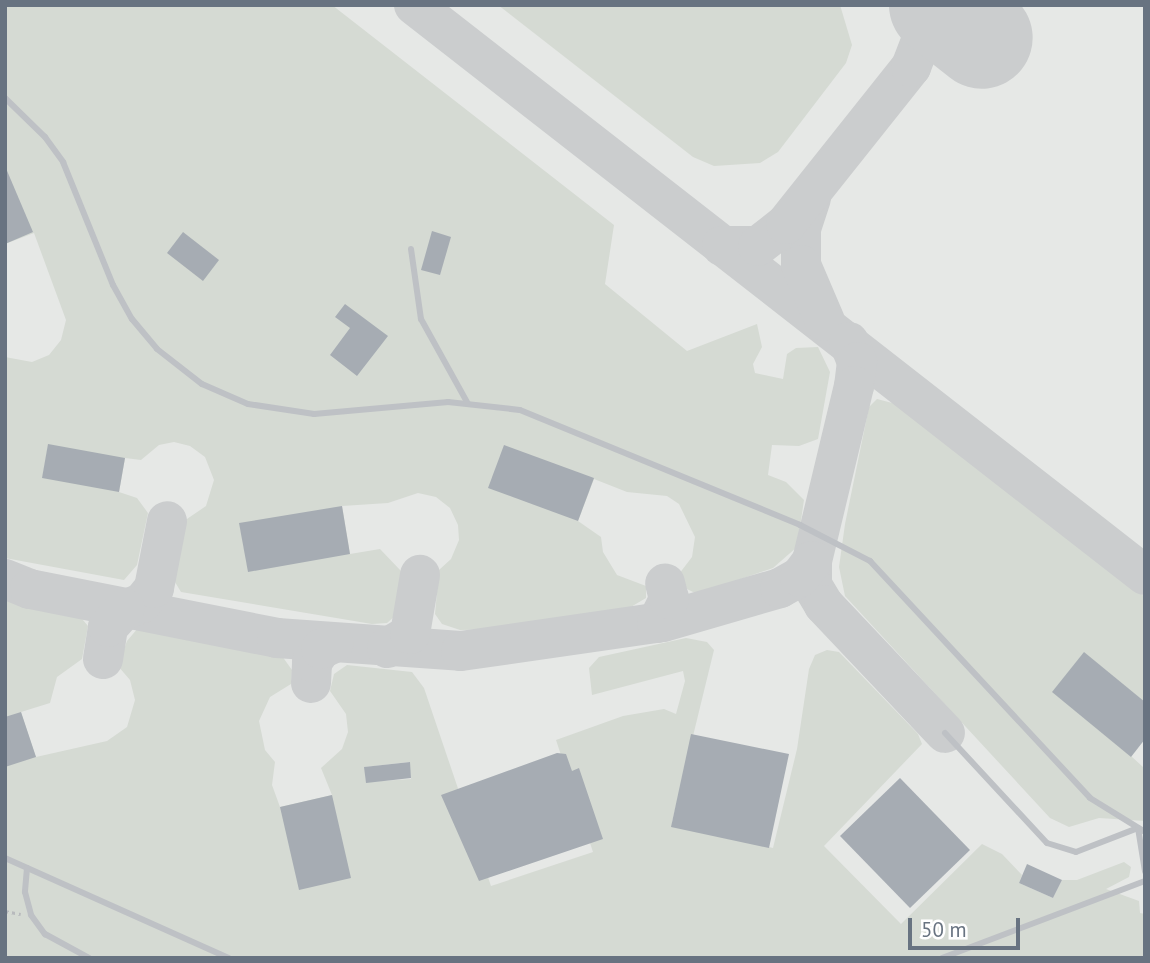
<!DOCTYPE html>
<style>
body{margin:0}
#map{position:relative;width:1150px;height:963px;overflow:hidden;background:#f6f6f3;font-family:"PT Sans",sans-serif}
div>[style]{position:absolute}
.built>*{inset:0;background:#e6e8e6}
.green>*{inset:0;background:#d5dad3}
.taxiway>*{height:40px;margin:-20px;padding:0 20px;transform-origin:20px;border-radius:20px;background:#cbcdce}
.runway>*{height:102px;margin:-51px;padding:0 51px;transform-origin:51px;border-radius:51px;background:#cbcdce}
.building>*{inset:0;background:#a6acb3}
.path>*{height:2.5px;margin-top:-1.25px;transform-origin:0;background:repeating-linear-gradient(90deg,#b8babd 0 3.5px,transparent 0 7px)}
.service>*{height:6px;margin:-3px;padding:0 3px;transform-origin:3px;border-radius:3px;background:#bec1c5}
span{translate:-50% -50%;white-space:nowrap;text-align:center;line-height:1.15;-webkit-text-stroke:7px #fff;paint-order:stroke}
.frame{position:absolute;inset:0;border:7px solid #687381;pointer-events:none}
.scale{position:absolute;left:908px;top:918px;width:112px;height:32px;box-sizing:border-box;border:4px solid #687381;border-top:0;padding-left:9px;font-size:21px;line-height:24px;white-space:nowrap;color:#687381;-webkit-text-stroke:5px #fff;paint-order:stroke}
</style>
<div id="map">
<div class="built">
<i style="clip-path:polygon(5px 5px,1145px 5px,1145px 958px,5px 958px)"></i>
</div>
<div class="green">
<i style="clip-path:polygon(5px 5px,332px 5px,614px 225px,605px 284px,687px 351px,757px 324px,762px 347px,753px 364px,755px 373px,783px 379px,787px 354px,796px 348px,818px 347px,830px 372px,818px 439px,799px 446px,772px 445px,768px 475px,786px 482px,804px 500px,797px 547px,773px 568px,697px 594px,687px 589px,679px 574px,692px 557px,695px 537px,679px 504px,667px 496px,627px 492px,594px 479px,578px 521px,601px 537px,603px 552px,617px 575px,646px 586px,646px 598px,624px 611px,502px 629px,460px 630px,442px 624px,435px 614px,439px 570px,451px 559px,459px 540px,458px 525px,450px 508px,436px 497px,418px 493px,388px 503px,342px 506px,350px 554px,380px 549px,401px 571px,395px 616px,387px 623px,372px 624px,181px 592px,172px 577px,179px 539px,184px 521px,206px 506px,214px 480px,205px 457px,190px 446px,174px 442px,159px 445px,141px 460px,125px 458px,119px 492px,137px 498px,148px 513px,137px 565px,124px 580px,5px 558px,5px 357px,32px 362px,49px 355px,61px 340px,66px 320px,34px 233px,5px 244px)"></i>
<i style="clip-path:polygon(498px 5px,840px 5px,852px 45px,846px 63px,778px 152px,760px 163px,714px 166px,693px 157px)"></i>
<i style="clip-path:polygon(877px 399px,896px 404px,1145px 597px,1145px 739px,1131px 756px,1143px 767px,1145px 821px,1099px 818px,1069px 827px,1050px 818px,845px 596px,839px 567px,845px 524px,869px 407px)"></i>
<i style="clip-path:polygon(evenodd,5px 597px,78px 614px,88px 626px,82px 659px,57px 677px,50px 703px,21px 712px,36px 757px,107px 741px,127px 727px,135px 700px,130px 680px,118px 666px,127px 641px,138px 628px,282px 656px,292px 670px,291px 684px,270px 697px,259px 721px,265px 750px,275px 762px,272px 785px,280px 807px,332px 795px,321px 768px,342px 749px,348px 732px,346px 714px,330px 691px,334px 674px,347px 665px,412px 672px,424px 688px,491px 886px,593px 852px,556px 740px,623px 716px,664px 709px,676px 714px,685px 681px,683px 671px,592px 695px,589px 668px,599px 657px,686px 638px,707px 642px,714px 650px,672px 822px,773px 848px,797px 749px,809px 669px,815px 655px,827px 650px,839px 652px,918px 734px,922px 744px,824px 846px,901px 924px,982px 844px,1002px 854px,1022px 875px,1019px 883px,1053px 898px,1062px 880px,1077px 880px,1124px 862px,1131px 867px,1129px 877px,1106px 889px,1139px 901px,1140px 913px,1145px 914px,1145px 958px,5px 958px,5px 597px,409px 762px,411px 779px,366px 782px,365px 767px,409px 762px)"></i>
</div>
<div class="taxiway">
<i style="left:414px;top:5px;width:927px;rotate:37.95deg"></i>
<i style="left:811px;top:198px;width:33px;rotate:108deg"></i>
<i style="left:801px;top:229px;width:36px;rotate:90deg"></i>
<i style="left:801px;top:265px;width:61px;rotate:66.8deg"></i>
<i style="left:722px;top:246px;width:36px"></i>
<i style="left:758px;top:246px;width:36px;rotate:-38deg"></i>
<i style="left:786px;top:224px;width:201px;rotate:-51.5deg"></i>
<i style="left:911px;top:67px;width:40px;rotate:-69deg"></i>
<i style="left:925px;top:30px;width:25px;rotate:-99deg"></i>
<i style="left:849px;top:342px;width:22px;rotate:68deg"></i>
<i style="left:857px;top:362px;width:24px;rotate:97deg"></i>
<i style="left:854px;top:386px;width:180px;rotate:103.5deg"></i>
<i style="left:812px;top:561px;width:24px;rotate:90deg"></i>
<i style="left:812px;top:585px;width:23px;rotate:59deg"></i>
<i style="left:824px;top:605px;width:176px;rotate:46.6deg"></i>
<i style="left:5px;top:579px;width:27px;rotate:22deg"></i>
<i style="left:30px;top:589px;width:252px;rotate:11.2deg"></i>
<i style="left:277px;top:638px;width:184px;rotate:4deg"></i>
<i style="left:461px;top:651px;width:204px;rotate:-8.2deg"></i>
<i style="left:663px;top:622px;width:122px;rotate:-16.2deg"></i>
<i style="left:780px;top:588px;width:23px;rotate:-29deg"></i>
<i style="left:800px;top:577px;width:20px;rotate:-53deg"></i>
<i style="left:129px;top:608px;width:14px;rotate:-21deg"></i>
<i style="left:142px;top:603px;width:19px;rotate:-51deg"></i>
<i style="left:154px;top:588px;width:68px;rotate:-79deg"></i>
<i style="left:657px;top:623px;width:27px;rotate:-63deg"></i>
<i style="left:669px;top:599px;width:16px;rotate:-104deg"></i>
<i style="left:387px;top:648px;width:27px;rotate:-31deg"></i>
<i style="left:410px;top:634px;width:60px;rotate:-80.4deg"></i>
<i style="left:103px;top:659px;width:32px;rotate:-81deg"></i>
<i style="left:108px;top:627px;width:25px;rotate:-48deg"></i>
<i style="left:311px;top:683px;width:21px;rotate:-87deg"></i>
<i style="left:312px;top:662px;width:16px;rotate:-55deg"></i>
<i style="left:321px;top:649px;width:14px;rotate:-25deg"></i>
</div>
<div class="runway">
<i style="left:940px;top:5px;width:53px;rotate:38.2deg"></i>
</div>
<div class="building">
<i style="clip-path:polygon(5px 166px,33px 232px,5px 244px)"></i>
<i style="clip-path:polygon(432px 231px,451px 237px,440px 275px,421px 270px)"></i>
<i style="clip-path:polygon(183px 232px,219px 260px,203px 281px,167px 253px)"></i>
<i style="clip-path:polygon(345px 304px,388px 336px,357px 376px,330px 355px,350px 328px,335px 317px)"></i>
<i style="clip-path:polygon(48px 444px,125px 458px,119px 492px,42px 478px)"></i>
<i style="clip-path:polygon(504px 445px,594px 478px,578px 521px,488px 488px)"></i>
<i style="clip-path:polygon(342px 506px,350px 554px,248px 572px,239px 523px)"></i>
<i style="clip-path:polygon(1084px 652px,1145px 702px,1145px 739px,1131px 757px,1052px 692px)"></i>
<i style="clip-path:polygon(21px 712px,36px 757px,5px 767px,5px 717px)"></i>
<i style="clip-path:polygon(691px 734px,789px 754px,769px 848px,671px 827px)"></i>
<i style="clip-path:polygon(557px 753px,566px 754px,572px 771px,579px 768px,603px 839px,479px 881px,441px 795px)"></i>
<i style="clip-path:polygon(410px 762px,411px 778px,366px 783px,364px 767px)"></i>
<i style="clip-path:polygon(900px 778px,970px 850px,910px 908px,840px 836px)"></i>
<i style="clip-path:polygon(332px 795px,351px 878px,299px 890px,280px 807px)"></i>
<i style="clip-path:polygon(1027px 864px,1062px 880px,1053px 898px,1019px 883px)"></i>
</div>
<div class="path">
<i style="left:5px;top:911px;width:16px;rotate:11deg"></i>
</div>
<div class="service">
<i style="left:5px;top:98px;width:56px;rotate:44.3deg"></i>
<i style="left:45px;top:137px;width:31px;rotate:54deg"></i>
<i style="left:63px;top:162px;width:133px;rotate:67.9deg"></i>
<i style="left:113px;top:285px;width:39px;rotate:61deg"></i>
<i style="left:132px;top:319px;width:39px;rotate:50deg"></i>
<i style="left:157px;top:349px;width:57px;rotate:37.9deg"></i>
<i style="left:202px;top:384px;width:50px;rotate:23.5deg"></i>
<i style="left:248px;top:404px;width:67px;rotate:8.6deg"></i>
<i style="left:314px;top:414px;width:135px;rotate:-5.1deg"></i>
<i style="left:448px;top:402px;width:72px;rotate:6.3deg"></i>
<i style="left:520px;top:410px;width:303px;rotate:22.3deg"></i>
<i style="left:800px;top:525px;width:79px;rotate:27.2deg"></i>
<i style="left:870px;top:561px;width:323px;rotate:47.1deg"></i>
<i style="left:1090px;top:798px;width:65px;rotate:31.7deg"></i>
<i style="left:411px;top:249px;width:71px;rotate:81.9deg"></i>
<i style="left:421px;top:319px;width:95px;rotate:61deg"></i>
<i style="left:945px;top:733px;width:150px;rotate:47.2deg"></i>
<i style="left:1047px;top:843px;width:30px;rotate:17deg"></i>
<i style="left:1076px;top:852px;width:66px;rotate:-21.2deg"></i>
<i style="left:1138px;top:828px;width:44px;rotate:80.8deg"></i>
<i style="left:5px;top:858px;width:245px;rotate:24.1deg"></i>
<i style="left:27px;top:868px;width:24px;rotate:95deg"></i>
<i style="left:25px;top:892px;width:24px;rotate:75deg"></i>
<i style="left:31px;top:915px;width:24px;rotate:54deg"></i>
<i style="left:45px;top:934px;width:50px;rotate:28.6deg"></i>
<i style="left:942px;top:958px;width:217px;rotate:-20.8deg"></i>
</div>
<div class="frame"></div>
<div class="scale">50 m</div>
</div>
